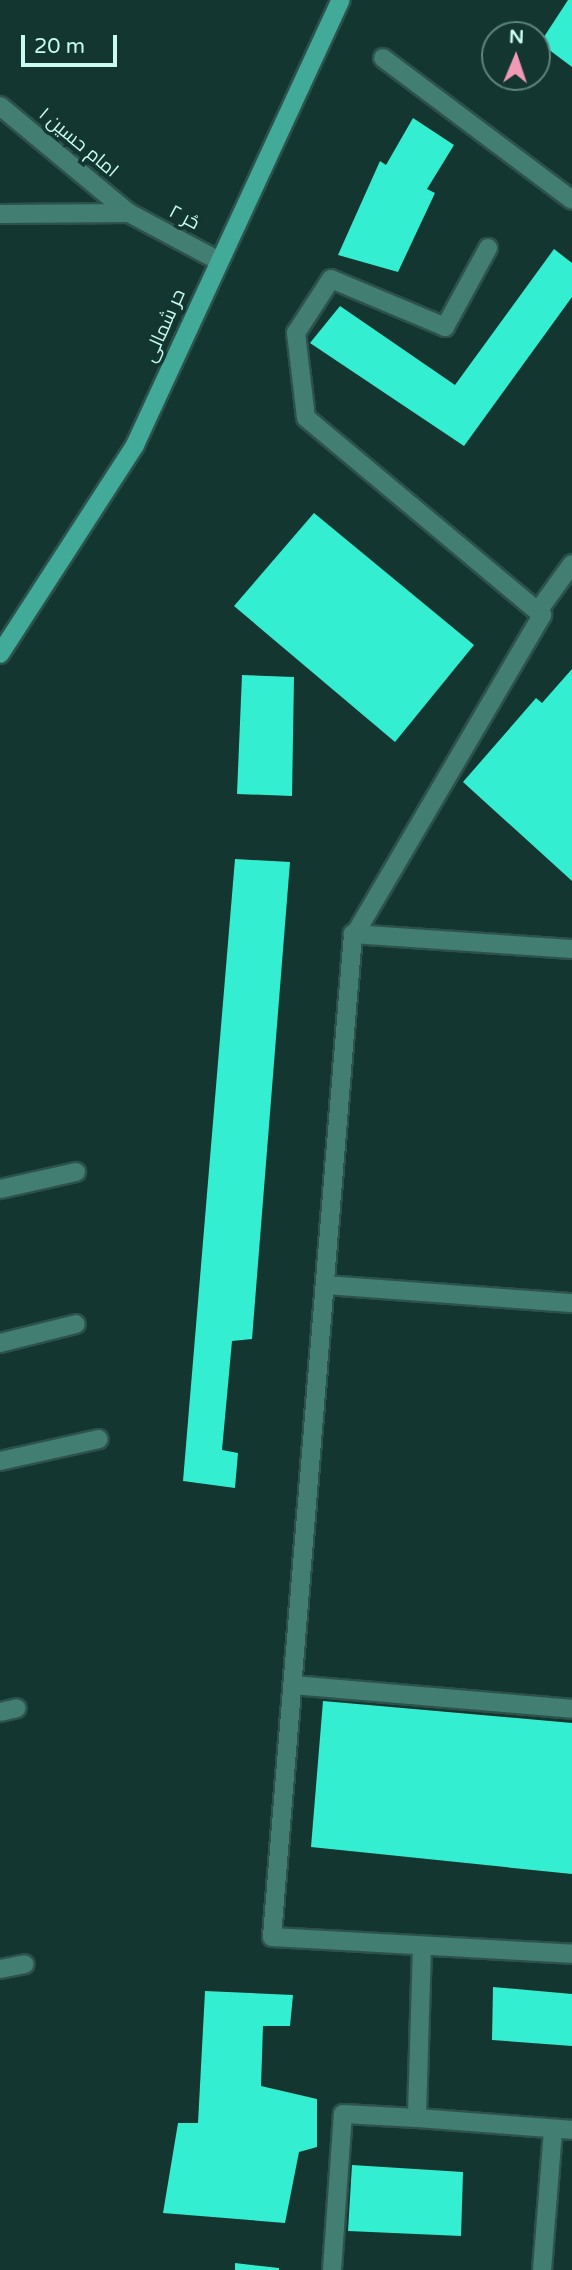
<!DOCTYPE html>
<meta charset="utf-8">
<style>
body{margin:0}
#map{position:relative;width:572px;height:2270px;overflow:hidden;background:#133630;font-family:"Varela Round",Cairo,sans-serif}
div>[style]{position:absolute}
.building>*{inset:0;background:#34eed1}
.roads{filter:drop-shadow(2px 0 #2c524b) drop-shadow(-2px 0 #2c524b) drop-shadow(0 2px #2c524b) drop-shadow(0 -2px #2c524b)}
.lane>*{height:18px;margin:-9px;padding:0 9px;transform-origin:9px;border-radius:9px;background:#427e72}
.street>*{height:18px;margin:-9px;padding:0 9px;transform-origin:9px;border-radius:9px;background:#427e72}
.secondary>*{height:18px;margin:-9px;padding:0 9px;transform-origin:9px;border-radius:9px;background:#42aa98}
span{translate:-50% -50%;white-space:nowrap;text-align:center;line-height:1.15;-webkit-text-stroke:7px #133630;paint-order:stroke}
.street-label{font-size:19px;color:#c9fcf0}
.north{position:absolute;left:481px;top:21px;width:70px;height:70px;box-sizing:border-box;background:#133630;border:2px solid #5c857d;border-radius:50%;rotate:2deg;font-size:19px;font-weight:700;line-height:28px;text-align:center;color:#c9fcf0}
.north::after{content:'';display:block;margin:auto;width:24px;height:32px;background:#f09ab5;clip-path:polygon(50% 0,100% 100%,50% 72%,0 100%)}
.scale{position:absolute;left:21px;top:35px;width:96px;height:32px;box-sizing:border-box;border:4px solid #c9fcf0;border-top:0;padding-left:9px;font-size:21px;line-height:24px;white-space:nowrap;color:#c9fcf0;-webkit-text-stroke:5px #133630;paint-order:stroke}
</style>
<div id="map">
<div class="building">
<i style="clip-path:polygon(568px 0,572px 0,572px 67px,540px 43px)"></i>
<i style="clip-path:polygon(413px 118px,454px 145px,427px 189px,435px 193px,398px 272px,338px 255px,380px 161px,386px 165px)"></i>
<i style="clip-path:polygon(554px 249px,572px 263px,572px 297px,464px 446px,310px 343px,340px 306px,455px 385px)"></i>
<i style="clip-path:polygon(314px 513px,474px 645px,395px 742px,234px 606px)"></i>
<i style="clip-path:polygon(572px 669px,572px 881px,463px 782px,536px 698px,542px 703px)"></i>
<i style="clip-path:polygon(242px 675px,294px 677px,292px 796px,237px 794px)"></i>
<i style="clip-path:polygon(235px 859px,290px 862px,252px 1339px,232px 1341px,222px 1450px,238px 1453px,235px 1488px,183px 1481px)"></i>
<i style="clip-path:polygon(323px 1701px,572px 1723px,572px 1874px,311px 1847px)"></i>
<i style="clip-path:polygon(493px 1987px,572px 1994px,572px 2046px,492px 2040px)"></i>
<i style="clip-path:polygon(205px 1991px,293px 1995px,290px 2026px,263px 2026px,261px 2086px,317px 2099px,317px 2147px,299px 2152px,285px 2223px,163px 2213px,178px 2123px,198px 2123px)"></i>
<i style="clip-path:polygon(352px 2165px,463px 2172px,461px 2236px,348px 2231px)"></i>
<i style="clip-path:polygon(235px 2263px,279px 2268px,279px 2270px,235px 2270px)"></i>
</div>
<div class="roads">
<div class="lane">
<i style="left:383px;top:58px;width:236px;rotate:36.9deg"></i>
<i style="left:538px;top:611px;width:58px;rotate:-54.1deg"></i>
<i style="left:355px;top:934px;width:370px;rotate:-59.6deg"></i>
<i style="left:542px;top:615px;width:307px;rotate:-140.1deg"></i>
<i style="left:306px;top:418px;width:86px;rotate:-96.7deg"></i>
<i style="left:296px;top:333px;width:64px;rotate:-57.1deg"></i>
<i style="left:331px;top:279px;width:124px;rotate:22.8deg"></i>
<i style="left:445px;top:327px;width:90px;rotate:-61.4deg"></i>
<i style="left:572px;top:949px;width:220px;rotate:-176.1deg"></i>
<i style="left:353px;top:934px;width:1006px;rotate:94.62deg"></i>
<i style="left:272px;top:1937px;width:300px;rotate:3.2deg"></i>
<i style="left:325px;top:1285px;width:248px;rotate:4.2deg"></i>
<i style="left:293px;top:1685px;width:280px;rotate:4.9deg"></i>
<i style="left:422px;top:1946px;width:172px;rotate:91.7deg"></i>
<i style="left:417px;top:2118px;width:155px;rotate:4.4deg"></i>
<i style="left:332px;top:2270px;width:156px;rotate:-86deg"></i>
<i style="left:343px;top:2114px;width:74px;rotate:3.1deg"></i>
<i style="left:542px;top:2270px;width:141px;rotate:-85.5deg"></i>
</div>
<div class="street">
<i style="left:0;top:106px;width:168px;rotate:39.7deg"></i>
<i style="left:129px;top:213px;width:102px;rotate:28.1deg"></i>
<i style="left:0;top:214px;width:129px;rotate:-0.4deg"></i>
<i style="left:0;top:1189px;width:78px;rotate:-12.6deg"></i>
<i style="left:0;top:1343px;width:78px;rotate:-14deg"></i>
<i style="left:0;top:1461px;width:101px;rotate:-12.5deg"></i>
<i style="left:0;top:1712px;width:17px;rotate:-13deg"></i>
<i style="left:0;top:1969px;width:25px;rotate:-11deg"></i>
</div>
<div class="secondary">
<i style="left:0;top:654px;width:249px;rotate:-57.1deg"></i>
<i style="left:135px;top:445px;width:490px;rotate:-65.2deg"></i>
</div>
</div>
<div class="street-label">
<span style="left:78px;top:143px;rotate:40deg">امام حسین ۱</span>
<span style="left:184px;top:218px;rotate:28deg">حُر ۲</span>
<span style="left:165px;top:326px;rotate:-66deg">حر شمالی</span>
</div>
<div class="north">N</div>
<div class="scale">20 m</div>
</div>
